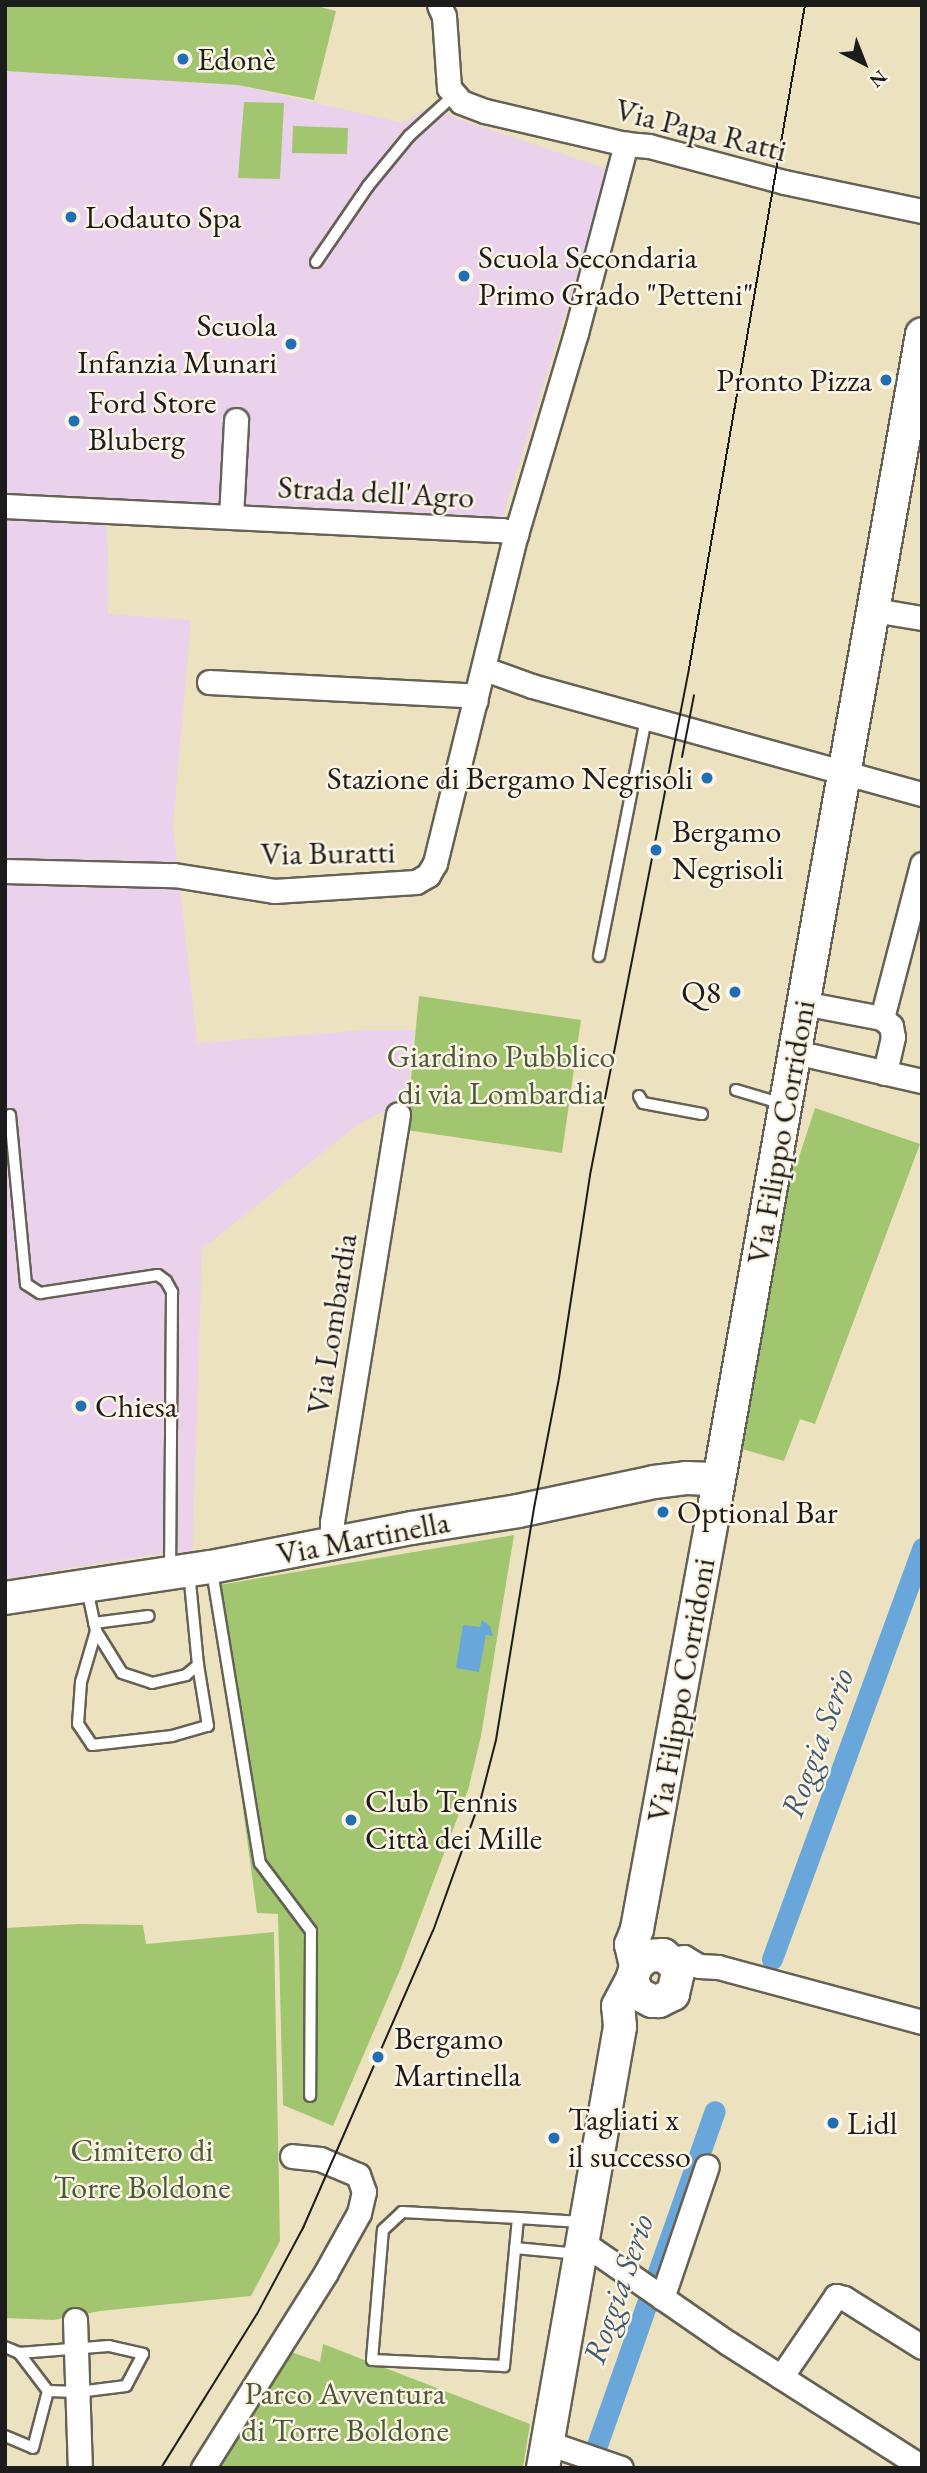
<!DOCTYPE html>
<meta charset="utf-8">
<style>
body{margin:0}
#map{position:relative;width:927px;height:2473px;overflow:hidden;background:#ece2c0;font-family:"EB Garamond",serif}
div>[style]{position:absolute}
.built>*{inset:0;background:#ead1ec}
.green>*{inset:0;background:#a2c670}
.water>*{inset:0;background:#69a7db}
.canal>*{height:21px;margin:-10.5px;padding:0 10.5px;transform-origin:10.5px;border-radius:10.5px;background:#69a7db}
.roads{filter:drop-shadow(2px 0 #656155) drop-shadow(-2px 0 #656155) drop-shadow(0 2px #656155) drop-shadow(0 -2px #656155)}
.lane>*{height:10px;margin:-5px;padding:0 5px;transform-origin:5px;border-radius:5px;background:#fff}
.street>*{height:23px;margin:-11.5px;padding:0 11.5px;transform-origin:11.5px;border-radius:11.5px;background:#fff}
.secondary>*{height:32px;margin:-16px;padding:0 16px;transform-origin:16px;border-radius:16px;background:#fff}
.tram>*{height:2px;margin:-1px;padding:0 1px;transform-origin:1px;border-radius:1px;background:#1c1c1c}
.dots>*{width:19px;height:19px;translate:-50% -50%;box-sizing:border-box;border:4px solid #fcf5e5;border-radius:50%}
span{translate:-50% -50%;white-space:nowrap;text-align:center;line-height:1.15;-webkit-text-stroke:5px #fcf5e5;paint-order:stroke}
.poi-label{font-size:32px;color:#1c1c1c}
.left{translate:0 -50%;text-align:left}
.right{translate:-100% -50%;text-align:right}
.street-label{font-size:32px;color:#1c1c1c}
.park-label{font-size:32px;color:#4b5839}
.water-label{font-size:33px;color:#3f5b72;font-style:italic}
.frame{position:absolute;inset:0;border:7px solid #1c1c1c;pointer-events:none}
.north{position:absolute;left:829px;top:28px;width:70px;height:70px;-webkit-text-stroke:5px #fcf5e5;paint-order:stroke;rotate:138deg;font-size:19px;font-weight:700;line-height:28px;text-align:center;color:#1c1c1c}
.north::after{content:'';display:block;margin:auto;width:24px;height:32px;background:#1c1c1c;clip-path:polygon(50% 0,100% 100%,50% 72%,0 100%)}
</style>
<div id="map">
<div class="built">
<i style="clip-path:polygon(5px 71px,238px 85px,403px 123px,431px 106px,461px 120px,610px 170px,500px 525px,107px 505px,108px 614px,191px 620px,173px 826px,197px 1043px,367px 1030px,415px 1030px,407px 1100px,360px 1123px,202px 1249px,192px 1565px,169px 1552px,5px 1579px)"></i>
</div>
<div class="green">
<i style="clip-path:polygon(5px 5px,313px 5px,336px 11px,314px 100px,238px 85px,5px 71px)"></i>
<i style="clip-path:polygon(244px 102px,284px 103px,280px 179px,238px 178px)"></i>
<i style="clip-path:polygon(293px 126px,348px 128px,347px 154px,292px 153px)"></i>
<i style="clip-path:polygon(419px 996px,581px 1020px,562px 1153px,406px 1130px)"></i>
<i style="clip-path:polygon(815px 1108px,920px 1144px,815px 1424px,800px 1419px,784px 1461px,742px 1449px,793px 1159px,798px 1160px)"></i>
<i style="clip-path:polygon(514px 1535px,481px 1736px,468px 1790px,400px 1970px,333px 2126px,283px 2105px,278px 1914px,257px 1913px,213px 1586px)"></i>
<i style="clip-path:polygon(79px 1924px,143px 1925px,146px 1944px,274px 1932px,280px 2241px,251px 2296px,100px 2311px,54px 2320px,5px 2318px,5px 1928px)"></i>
<i style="clip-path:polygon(323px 2344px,530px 2424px,523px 2468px,213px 2468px,285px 2350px,320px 2362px)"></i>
</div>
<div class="water">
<i style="clip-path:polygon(482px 1620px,490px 1626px,493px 1636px,486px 1635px,479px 1672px,456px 1668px,463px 1625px,480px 1627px)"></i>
</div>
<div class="canal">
<i style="left:772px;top:1959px;width:438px;rotate:-69.9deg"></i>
<i style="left:596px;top:2448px;width:357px;rotate:-70.6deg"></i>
</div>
<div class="roads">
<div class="lane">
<i style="left:316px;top:262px;width:92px;rotate:-55.6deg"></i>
<i style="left:368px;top:186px;width:65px;rotate:-50.6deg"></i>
<i style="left:409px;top:136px;width:61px;rotate:-42.3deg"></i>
<i style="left:599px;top:956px;width:243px;rotate:-78.8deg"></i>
<i style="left:736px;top:1090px;width:49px;rotate:16.6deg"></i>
<i style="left:639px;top:1096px;width:8px;rotate:60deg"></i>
<i style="left:643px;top:1103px;width:60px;rotate:10.6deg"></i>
<i style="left:10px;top:1115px;width:170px;rotate:84.6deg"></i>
<i style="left:26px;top:1284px;width:17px;rotate:33deg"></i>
<i style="left:40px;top:1293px;width:119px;rotate:-8.7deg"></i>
<i style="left:158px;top:1275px;width:10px;rotate:37deg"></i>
<i style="left:166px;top:1281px;width:13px;rotate:61deg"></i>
<i style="left:172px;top:1292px;width:278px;rotate:90.4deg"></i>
<i style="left:212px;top:1571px;width:296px;rotate:80.7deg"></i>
<i style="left:260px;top:1863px;width:85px;rotate:53.1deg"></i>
<i style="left:311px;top:1931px;width:165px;rotate:90.3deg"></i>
<i style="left:87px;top:1589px;width:43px;rotate:77.9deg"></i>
<i style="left:96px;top:1631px;width:49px;rotate:58.2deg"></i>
<i style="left:122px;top:1673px;width:32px;rotate:18deg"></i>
<i style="left:152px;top:1683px;width:35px;rotate:-13deg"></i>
<i style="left:186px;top:1675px;width:16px;rotate:-40deg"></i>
<i style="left:198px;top:1665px;width:93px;rotate:-95.5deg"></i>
<i style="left:94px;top:1623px;width:55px;rotate:-7.3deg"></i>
<i style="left:96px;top:1631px;width:53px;rotate:106.4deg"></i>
<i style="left:81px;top:1682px;width:42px;rotate:94.1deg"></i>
<i style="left:78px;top:1724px;width:25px;rotate:56deg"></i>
<i style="left:92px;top:1745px;width:81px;rotate:-6.4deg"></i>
<i style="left:172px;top:1736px;width:37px;rotate:-16deg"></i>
<i style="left:208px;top:1726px;width:62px;rotate:-99.3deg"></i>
<i style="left:518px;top:2218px;width:149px;rotate:95.4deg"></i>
<i style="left:504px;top:2366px;width:132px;rotate:-177.4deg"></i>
<i style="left:372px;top:2360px;width:130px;rotate:-85.2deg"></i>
<i style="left:383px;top:2230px;width:26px;rotate:-43deg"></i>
<i style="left:402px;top:2212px;width:116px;rotate:3deg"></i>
<i style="left:518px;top:2218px;width:63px;rotate:3.6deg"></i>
<i style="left:515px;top:2248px;width:64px;rotate:5.4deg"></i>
<i style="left:109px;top:2346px;width:35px;rotate:13deg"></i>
<i style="left:143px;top:2354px;width:36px;rotate:118deg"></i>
<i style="left:126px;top:2386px;width:48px;rotate:172.9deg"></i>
<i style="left:78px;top:2392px;width:30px;rotate:-178deg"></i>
<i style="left:48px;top:2391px;width:48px;rotate:-127.3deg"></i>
<i style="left:19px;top:2353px;width:90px;rotate:-4.4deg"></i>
<i style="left:5px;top:2347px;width:15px;rotate:23deg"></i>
<i style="left:5px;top:2436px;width:30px;rotate:23deg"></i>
<i style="left:33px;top:2448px;width:59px;rotate:-75.3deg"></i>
</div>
<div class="street">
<i style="left:439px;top:5px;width:12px;rotate:66deg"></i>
<i style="left:444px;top:16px;width:72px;rotate:86deg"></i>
<i style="left:449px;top:88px;width:18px;rotate:49deg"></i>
<i style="left:461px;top:102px;width:26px;rotate:21deg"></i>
<i style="left:485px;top:111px;width:145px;rotate:13.2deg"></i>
<i style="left:626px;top:144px;width:23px;rotate:5deg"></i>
<i style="left:649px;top:146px;width:140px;rotate:14.9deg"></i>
<i style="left:784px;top:182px;width:141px;rotate:11.9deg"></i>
<i style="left:5px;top:506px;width:498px;rotate:2.8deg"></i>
<i style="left:502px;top:530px;width:15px;rotate:16deg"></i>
<i style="left:231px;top:517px;width:97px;rotate:-87deg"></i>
<i style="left:874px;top:610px;width:49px;rotate:9.5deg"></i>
<i style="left:485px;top:669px;width:50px;rotate:19.9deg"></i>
<i style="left:532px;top:686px;width:405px;rotate:15.5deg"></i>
<i style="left:209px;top:682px;width:255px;rotate:2.9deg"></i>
<i style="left:464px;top:695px;width:13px;rotate:27deg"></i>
<i style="left:5px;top:871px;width:169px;rotate:1.4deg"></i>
<i style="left:174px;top:875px;width:101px;rotate:9.1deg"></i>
<i style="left:274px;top:891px;width:142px;rotate:-3.6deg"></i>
<i style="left:416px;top:882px;width:14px;rotate:-30deg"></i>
<i style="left:428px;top:875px;width:14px;rotate:-60deg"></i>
<i style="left:435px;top:863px;width:339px;rotate:-76.2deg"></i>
<i style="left:516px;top:534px;width:210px;rotate:-73.4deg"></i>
<i style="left:576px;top:333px;width:196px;rotate:-75.2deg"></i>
<i style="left:803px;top:1003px;width:80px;rotate:10.8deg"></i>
<i style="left:882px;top:1018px;width:12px;rotate:42deg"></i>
<i style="left:891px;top:1026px;width:11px;rotate:80deg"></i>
<i style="left:893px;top:1037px;width:37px;rotate:103deg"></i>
<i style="left:882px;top:1018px;width:159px;rotate:-75.4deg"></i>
<i style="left:795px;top:1052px;width:130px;rotate:12.9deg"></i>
<i style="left:332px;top:1543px;width:21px;rotate:-90deg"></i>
<i style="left:332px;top:1522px;width:413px;rotate:-80.8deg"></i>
<i style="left:670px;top:1959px;width:14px;rotate:-8deg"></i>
<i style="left:684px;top:1957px;width:17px;rotate:31deg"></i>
<i style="left:699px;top:1966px;width:19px;rotate:3deg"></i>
<i style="left:718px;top:1967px;width:211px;rotate:15.1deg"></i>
<i style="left:582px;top:2242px;width:178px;rotate:34.7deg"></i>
<i style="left:728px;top:2343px;width:230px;rotate:32.6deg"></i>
<i style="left:662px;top:2298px;width:139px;rotate:-71.2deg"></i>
<i style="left:75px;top:2320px;width:148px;rotate:88.1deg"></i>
<i style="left:781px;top:2377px;width:98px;rotate:-55.8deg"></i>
<i style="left:836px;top:2296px;width:8px;rotate:14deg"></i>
<i style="left:844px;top:2298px;width:92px;rotate:32.1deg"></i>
<i style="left:548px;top:2443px;width:77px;rotate:18.9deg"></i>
<i style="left:203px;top:2468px;width:229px;rotate:-57.8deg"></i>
<i style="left:325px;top:2274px;width:70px;rotate:-60.9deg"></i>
<i style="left:359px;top:2213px;width:22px;rotate:-77deg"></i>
<i style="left:364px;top:2192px;width:18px;rotate:-109deg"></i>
<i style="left:358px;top:2175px;width:41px;rotate:-157.2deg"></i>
<i style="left:320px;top:2159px;width:28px;rotate:-174deg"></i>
</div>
<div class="secondary">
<i style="left:5px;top:1598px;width:208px;rotate:-8.6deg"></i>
<i style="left:211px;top:1567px;width:205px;rotate:-11deg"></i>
<i style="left:412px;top:1528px;width:107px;rotate:-9.1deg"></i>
<i style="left:518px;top:1511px;width:139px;rotate:-12deg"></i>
<i style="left:654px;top:1482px;width:32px;rotate:-7deg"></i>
<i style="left:686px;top:1478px;width:33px;rotate:2deg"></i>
<i style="left:636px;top:1966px;width:22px;rotate:-103deg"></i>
<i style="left:631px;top:1945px;width:17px;rotate:-69deg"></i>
<i style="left:637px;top:1929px;width:428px;rotate:-79.6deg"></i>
<i style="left:714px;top:1508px;width:1192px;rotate:-79.95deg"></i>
<i style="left:543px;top:2468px;width:448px;rotate:-80.1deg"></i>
<i style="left:620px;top:2027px;width:21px;rotate:-95deg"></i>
<i style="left:618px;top:2006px;width:30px;rotate:-62deg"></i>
<i style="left:632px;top:1980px;width:15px;rotate:-74deg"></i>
<i style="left:636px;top:1966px;width:15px;rotate:-42deg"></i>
<i style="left:647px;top:1956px;width:16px;rotate:-4deg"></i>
<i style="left:663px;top:1955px;width:16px;rotate:40deg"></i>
<i style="left:675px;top:1965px;width:8px;rotate:67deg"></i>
<i style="left:678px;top:1972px;width:23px;rotate:103deg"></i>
<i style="left:673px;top:1994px;width:16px;rotate:153deg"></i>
<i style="left:659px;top:2001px;width:7px;rotate:180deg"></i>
<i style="left:652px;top:2001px;width:16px;rotate:-153deg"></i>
<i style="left:638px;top:1994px;width:15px;rotate:-113deg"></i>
</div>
</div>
<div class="tram">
<i style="left:682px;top:757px;width:63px;rotate:-79deg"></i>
<i style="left:161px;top:2468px;width:181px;rotate:-58.1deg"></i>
<i style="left:257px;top:2314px;width:98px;rotate:-61.9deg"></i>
<i style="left:303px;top:2228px;width:324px;rotate:-66.4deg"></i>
<i style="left:433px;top:1931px;width:141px;rotate:-70.2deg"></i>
<i style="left:481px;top:1798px;width:60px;rotate:-75.5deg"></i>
<i style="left:496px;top:1740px;width:235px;rotate:-80.7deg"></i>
<i style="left:534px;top:1508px;width:132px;rotate:-79.1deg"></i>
<i style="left:559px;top:1378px;width:205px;rotate:-81.3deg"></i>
<i style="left:590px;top:1175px;width:516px;rotate:-78.93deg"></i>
<i style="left:689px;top:669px;width:674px;rotate:-80.09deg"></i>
</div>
<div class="dots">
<i style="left:183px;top:59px;background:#1f6fb2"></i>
<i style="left:71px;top:217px;background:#1f6fb2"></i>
<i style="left:464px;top:276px;background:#1f6fb2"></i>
<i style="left:291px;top:344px;background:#1f6fb2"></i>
<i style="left:886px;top:380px;background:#1f6fb2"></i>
<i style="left:74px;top:421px;background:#1f6fb2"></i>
<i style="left:707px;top:778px;background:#1f6fb2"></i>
<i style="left:656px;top:850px;background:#1f6fb2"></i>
<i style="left:735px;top:992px;background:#1f6fb2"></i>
<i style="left:81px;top:1406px;background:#1f6fb2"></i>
<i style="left:663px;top:1512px;background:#1f6fb2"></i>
<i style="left:351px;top:1820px;background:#1f6fb2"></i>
<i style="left:378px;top:2057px;background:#1f6fb2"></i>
<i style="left:833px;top:2123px;background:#1f6fb2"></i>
<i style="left:554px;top:2138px;background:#1f6fb2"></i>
</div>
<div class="poi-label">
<span class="left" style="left:197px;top:59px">Edonè</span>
<span class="left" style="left:85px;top:217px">Lodauto Spa</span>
<span class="left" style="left:478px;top:276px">Scuola Secondaria<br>Primo Grado "Petteni"</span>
<span class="right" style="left:277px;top:344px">Scuola<br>Infanzia Munari</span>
<span class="right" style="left:872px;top:380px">Pronto Pizza</span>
<span class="left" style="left:88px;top:421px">Ford Store<br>Bluberg</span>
<span class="right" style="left:693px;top:778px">Stazione di Bergamo Negrisoli</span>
<span class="left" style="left:672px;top:850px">Bergamo<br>Negrisoli</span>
<span class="right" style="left:721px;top:992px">Q8</span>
<span class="left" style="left:95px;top:1406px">Chiesa</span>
<span class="left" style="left:677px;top:1512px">Optional Bar</span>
<span class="left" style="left:365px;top:1820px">Club Tennis<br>Città dei Mille</span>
<span class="left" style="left:394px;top:2057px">Bergamo<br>Martinella</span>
<span class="left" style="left:568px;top:2138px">Tagliati x<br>il successo</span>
<span class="left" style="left:847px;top:2123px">Lidl</span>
</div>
<div class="street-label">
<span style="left:701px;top:130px;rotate:14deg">Via Papa Ratti</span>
<span style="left:376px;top:492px;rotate:3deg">Strada dell'Agro</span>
<span style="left:328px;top:853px;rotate:-1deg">Via Buratti</span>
<span style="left:781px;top:1132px;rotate:-80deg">Via Filippo Corridoni</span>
<span style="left:332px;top:1324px;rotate:-81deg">Via Lombardia</span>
<span style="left:363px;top:1538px;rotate:-11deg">Via Martinella</span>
<span style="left:681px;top:1690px;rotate:-80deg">Via Filippo Corridoni</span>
</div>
<div class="park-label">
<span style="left:501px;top:1075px">Giardino Pubblico<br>di via Lombardia</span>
<span style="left:142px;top:2169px">Cimitero di<br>Torre Boldone</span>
<span style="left:345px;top:2412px">Parco Avventura<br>di Torre Boldone</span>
</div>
<div class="water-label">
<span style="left:817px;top:1743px;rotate:-70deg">Roggia Serio</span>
<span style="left:618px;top:2289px;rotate:-71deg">Roggia Serio</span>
</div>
<div class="frame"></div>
<div class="north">N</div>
</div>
